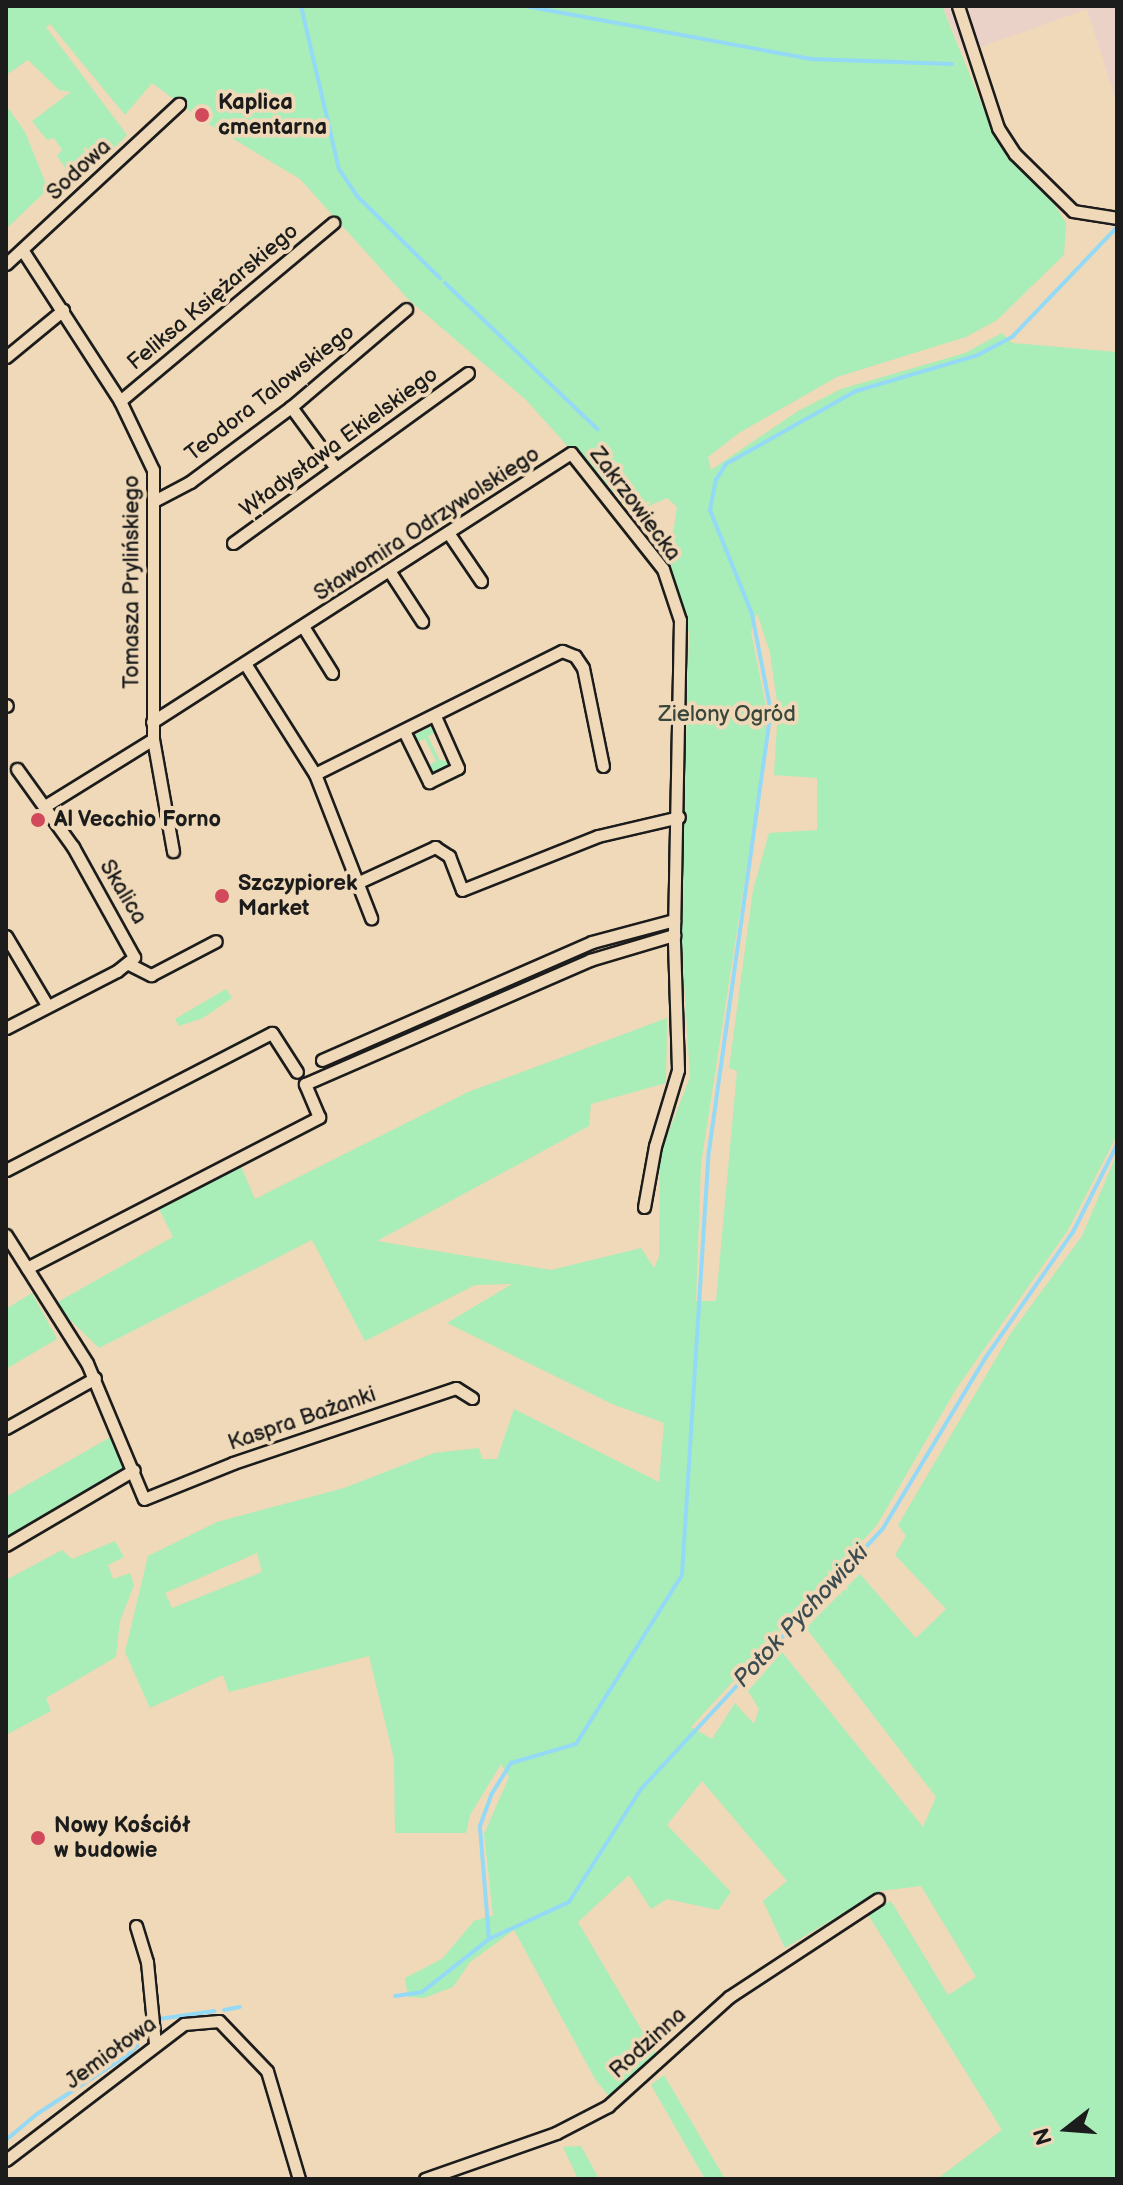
<!DOCTYPE html>
<meta charset="utf-8">
<style>
body{margin:0}
#map{position:relative;width:1123px;height:2185px;overflow:hidden;background:#efd9b8;font-family:"Balsamiq Sans",sans-serif}
div>[style]{position:absolute}
.built>*{inset:0;background:#ead2c9}
.green>*{inset:0;background:#a9edb8}
.stream>*{height:4px;margin:-2px;padding:0 2px;transform-origin:2px;border-radius:2px;background:#94daf6}
.roads{filter:drop-shadow(2px 0 #1c1c1c) drop-shadow(-2px 0 #1c1c1c) drop-shadow(0 2px #1c1c1c) drop-shadow(0 -2px #1c1c1c)}
.minor>*{height:11px;margin:-5.5px;padding:0 5.5px;transform-origin:5.5px;border-radius:5.5px;background:#efd9b8}
.dots>*{width:22px;height:22px;translate:-50% -50%;box-sizing:border-box;border:4px solid #efd9b8;border-radius:50%}
span{translate:-50% -50%;white-space:nowrap;text-align:center;line-height:1.15;-webkit-text-stroke:8px #efd9b8;paint-order:stroke}
.poi-label{font-size:22px;color:#1c1c1c;font-weight:700}
.left{translate:0 -50%;text-align:left}
.street-label{font-size:22px;color:#1c1c1c}
.park-label{font-size:22px;color:#38463b}
.water-label{font-size:24px;color:#3a4c52;font-style:italic}
.frame{position:absolute;inset:0;border:8px solid #1c1c1c;pointer-events:none}
.north{position:absolute;left:1027px;top:2089px;width:80px;height:80px;-webkit-text-stroke:6px #efd9b8;paint-order:stroke;rotate:253deg;font-size:22px;font-weight:700;line-height:32px;text-align:center;color:#1c1c1c}
.north::after{content:'';display:block;margin:auto;width:28px;height:36px;background:#1c1c1c;clip-path:polygon(50% 0,100% 100%,50% 72%,0 100%)}
</style>
<div id="map">
<div class="built">
<i style="clip-path:polygon(942px 6px,1117px 6px,1117px 104px,1087px 9px,964px 53px)"></i>
</div>
<div class="green">
<i style="clip-path:polygon(evenodd,6px 6px,942px 6px,992px 130px,1011px 159px,1048px 194px,1066px 223px,1064px 255px,997px 320px,966px 337px,837px 377px,739px 433px,708px 457px,711px 470px,798px 411px,841px 389px,965px 353px,1002px 333px,1012px 343px,1117px 352px,1117px 1135px,1068px 1230px,956px 1389px,877px 1525px,691px 1727px,712px 1739px,735px 1703px,754px 1724px,759px 1709px,748px 1691px,782px 1652px,923px 1827px,936px 1797px,806px 1628px,860px 1574px,916px 1638px,946px 1609px,895px 1555px,906px 1536px,898px 1525px,1011px 1333px,1082px 1236px,1117px 1154px,1117px 2179px,937px 2179px,1002px 2130px,867px 1913px,891px 1901px,948px 1995px,976px 1977px,921px 1886px,880px 1891px,785px 1948px,763px 1901px,787px 1881px,702px 1781px,667px 1825px,731px 1892px,718px 1910px,667px 1899px,651px 1909px,629px 1875px,578px 1922px,657px 2056px,610px 2098px,595px 2079px,514px 1930px,470px 1962px,453px 1987px,424px 1998px,408px 1997px,405px 1978px,442px 1959px,474px 1921px,493px 1915px,484px 1834px,509px 1777px,501px 1764px,470px 1815px,466px 1833px,395px 1833px,394px 1759px,369px 1656px,229px 1692px,223px 1675px,150px 1708px,125px 1652px,148px 1556px,217px 1522px,344px 1488px,434px 1453px,479px 1448px,482px 1459px,497px 1459px,514px 1409px,659px 1482px,664px 1423px,612px 1404px,447px 1323px,512px 1284px,475px 1285px,365px 1341px,312px 1240px,99px 1348px,54px 1304px,173px 1237px,156px 1203px,239px 1162px,255px 1199px,468px 1092px,667px 1018px,666px 1083px,591px 1104px,589px 1126px,377px 1241px,551px 1270px,641px 1248px,654px 1268px,659px 1257px,660px 1154px,690px 1077px,681px 933px,689px 632px,668px 569px,677px 507px,667px 498px,644px 508px,618px 502px,526px 400px,409px 300px,300px 179px,205px 122px,152px 83px,125px 115px,50px 24px,46px 27px,127px 135px,77px 185px,57px 156px,62px 150px,54px 138px,47px 140px,32px 121px,71px 92px,59px 90px,28px 60px,6px 75px,6px 6px,757px 613px,770px 653px,778px 709px,774px 775px,817px 778px,817px 830px,769px 833px,753px 890px,729px 1068px,737px 1071px,716px 1301px,696px 1301px,701px 1164px,764px 755px,767px 712px,751px 632px,757px 613px,6px 6px,257px 1553px,262px 1572px,172px 1608px,165px 1593px,257px 1553px)"></i>
<i style="clip-path:polygon(6px 105px,25px 132px,48px 189px,6px 229px)"></i>
<i style="clip-path:polygon(433px 725px,436px 732px,428px 736px,439px 759px,450px 763px,434px 773px,428px 766px,436px 761px,425px 739px,417px 742px,413px 736px)"></i>
<i style="clip-path:polygon(226px 989px,232px 998px,203px 1018px,179px 1026px,175px 1019px)"></i>
<i style="clip-path:polygon(32px 1293px,57px 1339px,6px 1369px,6px 1309px)"></i>
<i style="clip-path:polygon(114px 1435px,126px 1469px,6px 1538px,6px 1497px)"></i>
<i style="clip-path:polygon(115px 1541px,124px 1557px,108px 1565px,113px 1579px,130px 1573px,134px 1585px,120px 1621px,116px 1657px,46px 1698px,51px 1711px,6px 1735px,6px 1580px,62px 1550px,72px 1559px)"></i>
<i style="clip-path:polygon(664px 2075px,725px 2179px,705px 2179px,651px 2085px)"></i>
<i style="clip-path:polygon(581px 2146px,599px 2179px,578px 2179px,563px 2147px)"></i>
</div>
<div class="stream">
<i style="left:301px;top:6px;width:167px;rotate:76.9deg"></i>
<i style="left:339px;top:169px;width:32px;rotate:56deg"></i>
<i style="left:357px;top:196px;width:117px;rotate:44.7deg"></i>
<i style="left:525px;top:6px;width:291px;rotate:10.5deg"></i>
<i style="left:811px;top:59px;width:141px;rotate:2deg"></i>
<i style="left:445px;top:283px;width:211px;rotate:43.8deg"></i>
<i style="left:489px;top:1939px;width:113px;rotate:-94.6deg"></i>
<i style="left:480px;top:1826px;width:33px;rotate:-70deg"></i>
<i style="left:491px;top:1795px;width:38px;rotate:-58deg"></i>
<i style="left:511px;top:1763px;width:68px;rotate:-16.3deg"></i>
<i style="left:576px;top:1744px;width:199px;rotate:-57.9deg"></i>
<i style="left:682px;top:1575px;width:425px;rotate:-86.4deg"></i>
<i style="left:709px;top:1151px;width:443px;rotate:-82deg"></i>
<i style="left:771px;top:712px;width:100px;rotate:-101deg"></i>
<i style="left:752px;top:614px;width:112px;rotate:-112deg"></i>
<i style="left:710px;top:510px;width:31px;rotate:-79deg"></i>
<i style="left:716px;top:480px;width:19px;rotate:-58deg"></i>
<i style="left:726px;top:464px;width:149px;rotate:-29.3deg"></i>
<i style="left:856px;top:391px;width:127px;rotate:-16.4deg"></i>
<i style="left:978px;top:355px;width:40px;rotate:-28deg"></i>
<i style="left:1013px;top:336px;width:151px;rotate:-46.3deg"></i>
<i style="left:395px;top:1996px;width:27px;rotate:-8deg"></i>
<i style="left:422px;top:1992px;width:85px;rotate:-38.3deg"></i>
<i style="left:489px;top:1939px;width:88px;rotate:-24.8deg"></i>
<i style="left:569px;top:1902px;width:134px;rotate:-57.5deg"></i>
<i style="left:641px;top:1789px;width:354px;rotate:-47.1deg"></i>
<i style="left:882px;top:1530px;width:202px;rotate:-59deg"></i>
<i style="left:986px;top:1357px;width:152px;rotate:-55.2deg"></i>
<i style="left:1073px;top:1232px;width:97px;rotate:-63.2deg"></i>
<i style="left:224px;top:2010px;width:16px;rotate:-11deg"></i>
<i style="left:159px;top:2019px;width:56px;rotate:-8.3deg"></i>
<i style="left:6px;top:2140px;width:40px;rotate:-40deg"></i>
<i style="left:37px;top:2114px;width:108px;rotate:-33deg"></i>
<i style="left:128px;top:2055px;width:13px;rotate:-45deg"></i>
<i style="left:137px;top:2046px;width:20px;rotate:-70deg"></i>
</div>
<div class="roads">
<div class="minor">
<i style="left:958px;top:6px;width:128px;rotate:71.8deg"></i>
<i style="left:998px;top:128px;width:31px;rotate:57deg"></i>
<i style="left:1015px;top:154px;width:81px;rotate:44.5deg"></i>
<i style="left:1073px;top:211px;width:45px;rotate:9deg"></i>
<i style="left:23px;top:251px;width:179px;rotate:57.1deg"></i>
<i style="left:120px;top:401px;width:76px;rotate:64.4deg"></i>
<i style="left:153px;top:470px;width:269px;rotate:90deg"></i>
<i style="left:153px;top:739px;width:114px;rotate:79.9deg"></i>
<i style="left:6px;top:264px;width:236px;rotate:-42.8deg"></i>
<i style="left:6px;top:357px;width:74px;rotate:-39.5deg"></i>
<i style="left:120px;top:401px;width:278px;rotate:-39.9deg"></i>
<i style="left:291px;top:407px;width:74px;rotate:53.7deg"></i>
<i style="left:154px;top:501px;width:41px;rotate:-27.8deg"></i>
<i style="left:190px;top:482px;width:126px;rotate:-36.6deg"></i>
<i style="left:291px;top:407px;width:151px;rotate:-40.4deg"></i>
<i style="left:449px;top:534px;width:57px;rotate:55.8deg"></i>
<i style="left:233px;top:543px;width:290px;rotate:-35.9deg"></i>
<i style="left:390px;top:572px;width:59px;rotate:56.9deg"></i>
<i style="left:304px;top:628px;width:53px;rotate:58.1deg"></i>
<i style="left:246px;top:665px;width:129px;rotate:57.7deg"></i>
<i style="left:315px;top:774px;width:155px;rotate:68.7deg"></i>
<i style="left:6px;top:705px;width:1px;rotate:45deg"></i>
<i style="left:152px;top:722px;width:498px;rotate:-32.7deg"></i>
<i style="left:571px;top:453px;width:148px;rotate:51.6deg"></i>
<i style="left:663px;top:569px;width:54px;rotate:71.6deg"></i>
<i style="left:680px;top:620px;width:322px;rotate:91.1deg"></i>
<i style="left:674px;top:942px;width:128px;rotate:88.2deg"></i>
<i style="left:678px;top:1070px;width:79px;rotate:106.8deg"></i>
<i style="left:655px;top:1146px;width:62px;rotate:100.2deg"></i>
<i style="left:404px;top:731px;width:57px;rotate:63.9deg"></i>
<i style="left:429px;top:782px;width:32px;rotate:-26deg"></i>
<i style="left:458px;top:768px;width:57px;rotate:-113.9deg"></i>
<i style="left:315px;top:774px;width:276px;rotate:-26.5deg"></i>
<i style="left:562px;top:651px;width:14px;rotate:21deg"></i>
<i style="left:575px;top:656px;width:14px;rotate:56deg"></i>
<i style="left:583px;top:668px;width:100px;rotate:78.5deg"></i>
<i style="left:45px;top:806px;width:127px;rotate:-31.8deg"></i>
<i style="left:359px;top:882px;width:84px;rotate:-24.7deg"></i>
<i style="left:435px;top:847px;width:17px;rotate:33deg"></i>
<i style="left:449px;top:856px;width:36px;rotate:69deg"></i>
<i style="left:462px;top:890px;width:146px;rotate:-21.7deg"></i>
<i style="left:598px;top:836px;width:83px;rotate:-13.2deg"></i>
<i style="left:6px;top:936px;width:80px;rotate:59.3deg"></i>
<i style="left:129px;top:964px;width:25px;rotate:27deg"></i>
<i style="left:151px;top:975px;width:73px;rotate:-27.6deg"></i>
<i style="left:6px;top:1028px;width:125px;rotate:-27.2deg"></i>
<i style="left:117px;top:971px;width:22px;rotate:-39deg"></i>
<i style="left:134px;top:957px;width:126px;rotate:-119deg"></i>
<i style="left:73px;top:847px;width:96px;rotate:-125.7deg"></i>
<i style="left:322px;top:1060px;width:295px;rotate:-23.6deg"></i>
<i style="left:592px;top:942px;width:85px;rotate:-15deg"></i>
<i style="left:6px;top:1170px;width:299px;rotate:-27.3deg"></i>
<i style="left:272px;top:1033px;width:46px;rotate:57.3deg"></i>
<i style="left:6px;top:1235px;width:151px;rotate:57.7deg"></i>
<i style="left:87px;top:1363px;width:147px;rotate:67.3deg"></i>
<i style="left:144px;top:1499px;width:96px;rotate:-22deg"></i>
<i style="left:233px;top:1463px;width:235px;rotate:-18.6deg"></i>
<i style="left:456px;top:1388px;width:19px;rotate:32deg"></i>
<i style="left:27px;top:1268px;width:329px;rotate:-27.3deg"></i>
<i style="left:319px;top:1117px;width:36px;rotate:-113deg"></i>
<i style="left:305px;top:1084px;width:311px;rotate:-23.5deg"></i>
<i style="left:590px;top:960px;width:88px;rotate:-16.6deg"></i>
<i style="left:6px;top:1428px;width:102px;rotate:-29.3deg"></i>
<i style="left:6px;top:1545px;width:148px;rotate:-30.4deg"></i>
<i style="left:136px;top:1926px;width:38px;rotate:73deg"></i>
<i style="left:147px;top:1962px;width:82px;rotate:84.4deg"></i>
<i style="left:6px;top:2160px;width:224px;rotate:-37.4deg"></i>
<i style="left:184px;top:2024px;width:35px;rotate:-5deg"></i>
<i style="left:219px;top:2021px;width:69px;rotate:46.2deg"></i>
<i style="left:267px;top:2071px;width:113px;rotate:73.5deg"></i>
<i style="left:425px;top:2179px;width:139px;rotate:-19.3deg"></i>
<i style="left:556px;top:2133px;width:59px;rotate:-27.4deg"></i>
<i style="left:608px;top:2106px;width:163px;rotate:-42deg"></i>
<i style="left:729px;top:1997px;width:178px;rotate:-33.3deg"></i>
</div>
</div>
<div class="dots">
<i style="left:202px;top:115px;background:#d1495b"></i>
<i style="left:38px;top:820px;background:#d1495b"></i>
<i style="left:222px;top:896px;background:#d1495b"></i>
<i style="left:38px;top:1838px;background:#d1495b"></i>
</div>
<div class="poi-label">
<span class="left" style="left:218px;top:115px">Kaplica<br>cmentarna</span>
<span class="left" style="left:54px;top:820px">Al Vecchio Forno</span>
<span class="left" style="left:238px;top:896px">Szczypiorek<br>Market</span>
<span class="left" style="left:54px;top:1838px">Nowy Kościół<br>w budowie</span>
</div>
<div class="street-label">
<span style="left:79px;top:170px;rotate:-43deg">Sodowa</span>
<span style="left:213px;top:297px;rotate:-40deg">Feliksa Księżarskiego</span>
<span style="left:270px;top:393px;rotate:-38deg">Teodora Talowskiego</span>
<span style="left:339px;top:442px;rotate:-36deg">Władysława Ekielskiego</span>
<span style="left:635px;top:504px;rotate:53deg">Zakrzowiecka</span>
<span style="left:427px;top:524px;rotate:-33deg">Sławomira Odrzywolskiego</span>
<span style="left:132px;top:582px;rotate:-90deg">Tomasza Prylińskiego</span>
<span style="left:123px;top:892px;rotate:59deg">Skalica</span>
<span style="left:302px;top:1419px;rotate:-19deg">Kaspra Bażanki</span>
<span style="left:648px;top:2043px;rotate:-42deg">Rodzinna</span>
<span style="left:111px;top:2053px;rotate:-36deg">Jemiołowa</span>
</div>
<div class="park-label">
<span style="left:727px;top:715px">Zielony Ogród</span>
</div>
<div class="water-label">
<span style="left:801px;top:1616px;rotate:-47deg">Potok Pychowicki</span>
</div>
<div class="frame"></div>
<div class="north">N</div>
</div>
